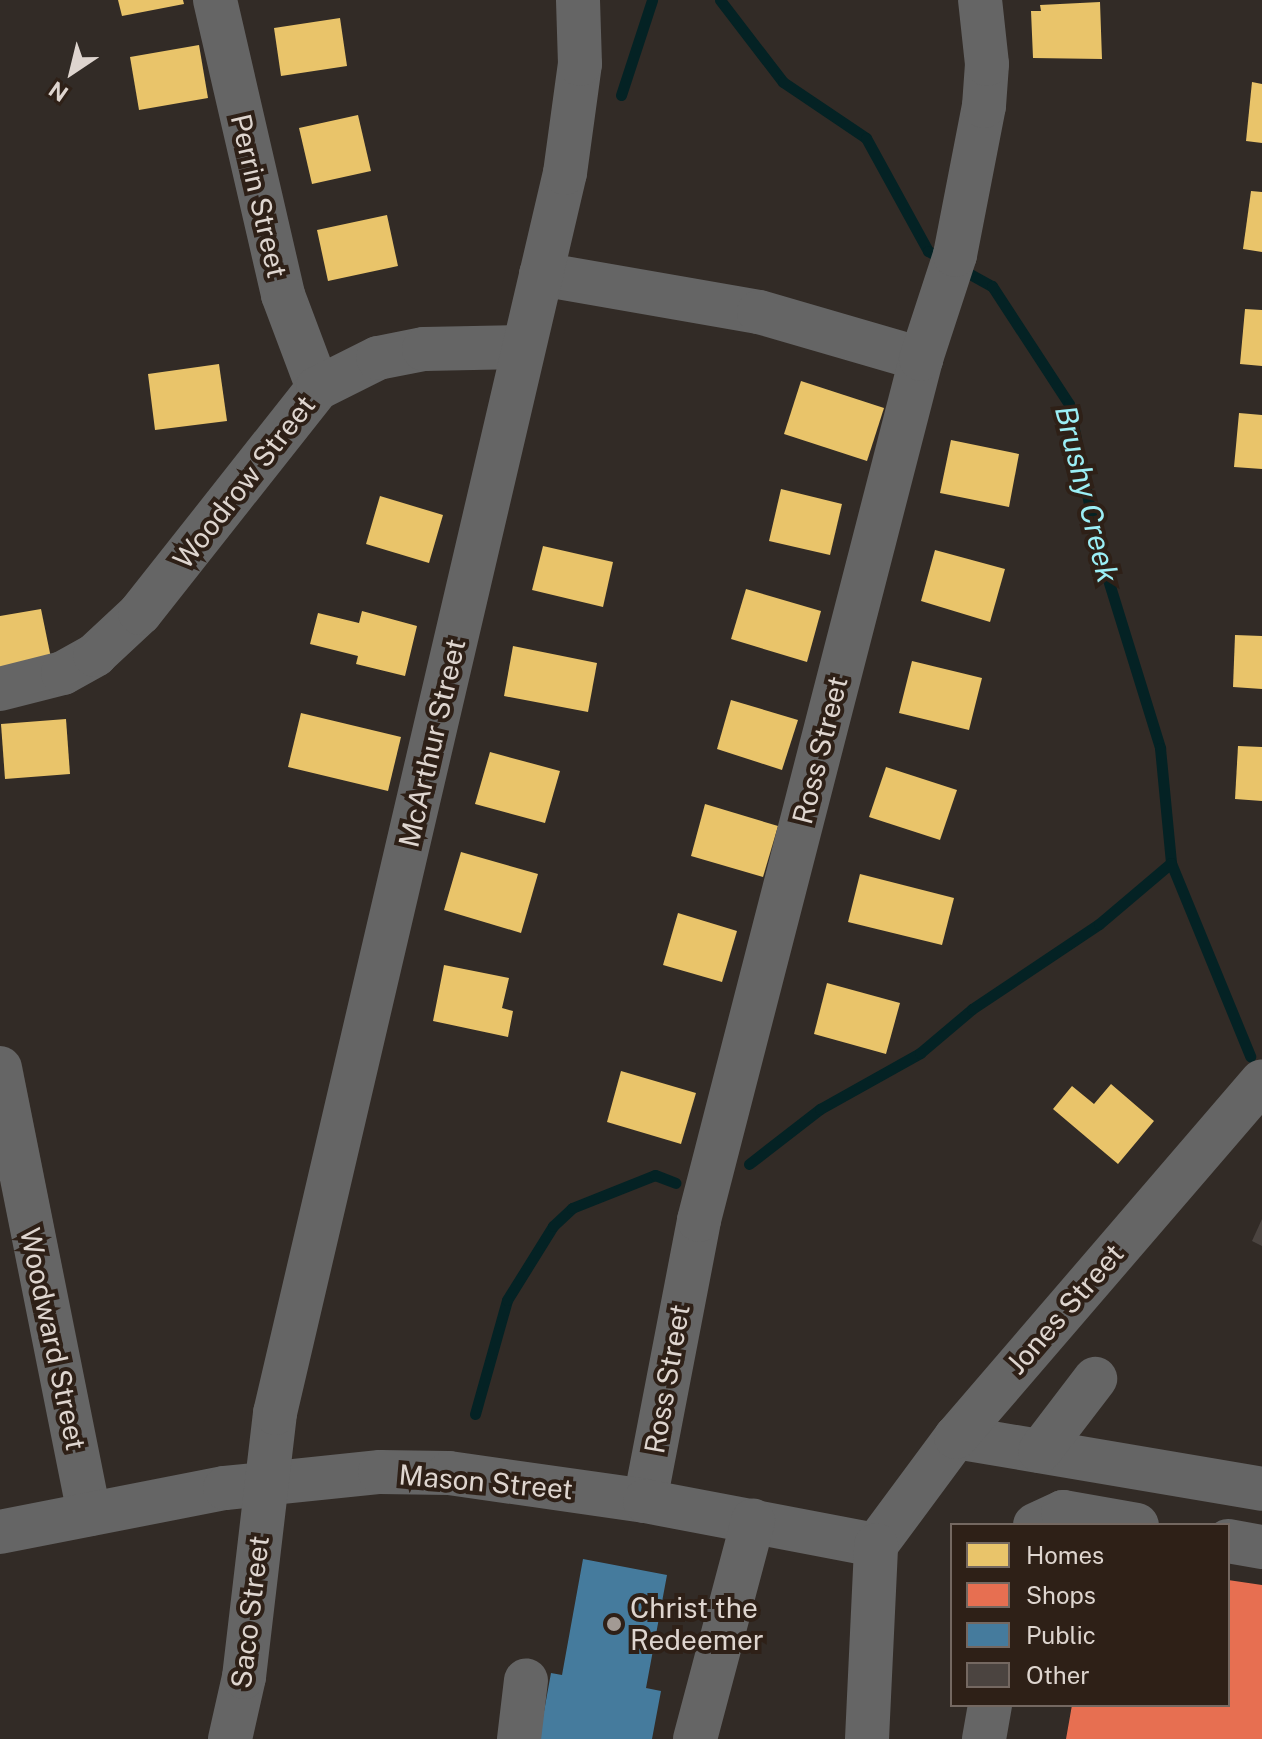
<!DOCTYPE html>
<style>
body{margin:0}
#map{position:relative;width:1262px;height:1739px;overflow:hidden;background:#322b26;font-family:"Public Sans",sans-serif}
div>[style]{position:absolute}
.homes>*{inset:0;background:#e9c46a}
.shops>*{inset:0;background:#e76f51}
.public>*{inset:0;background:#457b9d}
.stream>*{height:11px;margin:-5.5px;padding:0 5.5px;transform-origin:5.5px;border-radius:5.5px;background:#042224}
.building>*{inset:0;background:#4b4440}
.minor>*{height:44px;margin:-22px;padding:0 22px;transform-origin:22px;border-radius:22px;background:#656565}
.dots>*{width:22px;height:22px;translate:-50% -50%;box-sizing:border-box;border:4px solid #2e2017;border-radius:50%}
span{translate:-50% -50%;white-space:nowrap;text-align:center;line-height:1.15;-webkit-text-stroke:8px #2e2017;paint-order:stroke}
.street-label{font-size:28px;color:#ded5cf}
.poi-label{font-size:28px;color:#ded5cf}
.left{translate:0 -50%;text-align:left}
.water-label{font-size:30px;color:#9beff6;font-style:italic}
.legend{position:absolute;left:950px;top:1523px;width:280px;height:184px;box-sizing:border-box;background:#2e2017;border:2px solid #746861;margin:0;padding:10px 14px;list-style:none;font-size:24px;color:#ded5cf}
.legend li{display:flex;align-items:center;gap:16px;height:40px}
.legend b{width:40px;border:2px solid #746861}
.north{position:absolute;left:32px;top:32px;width:80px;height:80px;-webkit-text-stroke:6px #2e2017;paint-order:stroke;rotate:215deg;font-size:22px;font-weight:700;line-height:32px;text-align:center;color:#ded5cf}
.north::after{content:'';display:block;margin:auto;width:28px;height:36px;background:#ded5cf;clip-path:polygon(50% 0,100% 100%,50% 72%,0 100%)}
</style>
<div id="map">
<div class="homes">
<i style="clip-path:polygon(118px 0,183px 0,184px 4px,122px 16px)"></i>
<i style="clip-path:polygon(1100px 2px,1102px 59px,1033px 58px,1031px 11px,1041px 11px,1040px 5px)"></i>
<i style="clip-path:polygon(340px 18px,347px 66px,281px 76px,274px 28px)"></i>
<i style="clip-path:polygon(199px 45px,208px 98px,139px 110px,130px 57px)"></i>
<i style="clip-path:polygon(1252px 82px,1262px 84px,1262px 143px,1246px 141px)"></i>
<i style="clip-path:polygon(358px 115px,371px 171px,312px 184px,299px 128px)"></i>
<i style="clip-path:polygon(1251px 191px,1262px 192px,1262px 252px,1243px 249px)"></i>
<i style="clip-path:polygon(387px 215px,398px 266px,328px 281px,317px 230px)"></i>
<i style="clip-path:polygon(1245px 309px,1262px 310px,1262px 366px,1240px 364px)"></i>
<i style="clip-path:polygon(219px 364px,227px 421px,155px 430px,148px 374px)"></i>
<i style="clip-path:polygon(801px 381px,884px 408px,867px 461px,784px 434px)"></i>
<i style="clip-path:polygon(1239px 413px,1262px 415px,1262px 469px,1234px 467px)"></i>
<i style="clip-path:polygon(951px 440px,1019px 454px,1009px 507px,940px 493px)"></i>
<i style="clip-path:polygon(781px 489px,842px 504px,830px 555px,769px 541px)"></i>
<i style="clip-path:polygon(380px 496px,443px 515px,429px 563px,366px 544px)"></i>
<i style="clip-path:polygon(543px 546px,613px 562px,603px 607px,532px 590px)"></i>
<i style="clip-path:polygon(935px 550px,1005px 569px,990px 622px,921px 601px)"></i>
<i style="clip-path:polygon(746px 589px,821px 611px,807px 662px,731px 639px)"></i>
<i style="clip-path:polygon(41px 609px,51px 658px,0 668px,0 616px)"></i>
<i style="clip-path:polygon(362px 611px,417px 626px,405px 676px,356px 664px,358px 656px,310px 644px,318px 613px,359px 623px)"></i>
<i style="clip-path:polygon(1235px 635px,1262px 636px,1262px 689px,1233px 687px)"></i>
<i style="clip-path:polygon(513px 646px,597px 663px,588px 712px,504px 696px)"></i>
<i style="clip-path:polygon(912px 661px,982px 678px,969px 730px,899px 713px)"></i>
<i style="clip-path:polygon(731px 700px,798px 720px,782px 770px,717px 749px)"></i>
<i style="clip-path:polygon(301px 713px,401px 737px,388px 791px,288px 767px)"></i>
<i style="clip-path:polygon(66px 719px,70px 774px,5px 779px,1px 724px)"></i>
<i style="clip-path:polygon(1238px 746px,1262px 747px,1262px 801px,1235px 799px)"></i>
<i style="clip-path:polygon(490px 752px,560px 771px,545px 823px,475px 804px)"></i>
<i style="clip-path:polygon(886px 767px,957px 790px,940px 840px,869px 817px)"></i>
<i style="clip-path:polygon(705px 804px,778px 826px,763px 877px,691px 856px)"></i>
<i style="clip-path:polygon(461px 852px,538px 874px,521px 933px,444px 910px)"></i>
<i style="clip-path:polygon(860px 874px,954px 898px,942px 945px,848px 922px)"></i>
<i style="clip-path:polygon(678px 913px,737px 931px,722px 982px,663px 965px)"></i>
<i style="clip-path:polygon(444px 965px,509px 978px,502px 1008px,513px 1011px,508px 1037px,433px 1021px)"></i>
<i style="clip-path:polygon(827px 983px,900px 1003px,886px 1054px,814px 1034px)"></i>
<i style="clip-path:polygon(621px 1071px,696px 1093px,681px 1144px,607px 1122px)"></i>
<i style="clip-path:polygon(1111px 1084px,1154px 1121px,1118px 1164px,1053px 1109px,1072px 1086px,1094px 1104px)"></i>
</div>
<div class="shops">
<i style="clip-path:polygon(1228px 1580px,1262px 1585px,1262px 1739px,1066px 1739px,1072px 1705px,1228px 1705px)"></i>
</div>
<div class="public">
<i style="clip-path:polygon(583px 1559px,667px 1575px,646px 1688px,661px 1691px,652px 1739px,539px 1739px,551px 1673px,562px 1675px)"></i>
</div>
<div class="stream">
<i style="left:720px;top:0;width:103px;rotate:52.5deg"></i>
<i style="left:783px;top:82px;width:100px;rotate:34deg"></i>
<i style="left:866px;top:138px;width:129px;rotate:61.2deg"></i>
<i style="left:928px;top:251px;width:18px;rotate:29deg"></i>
<i style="left:621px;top:95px;width:100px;rotate:-71.9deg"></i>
<i style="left:959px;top:268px;width:38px;rotate:29deg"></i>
<i style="left:992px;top:286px;width:141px;rotate:56.9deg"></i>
<i style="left:1069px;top:404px;width:143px;rotate:78.7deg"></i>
<i style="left:1097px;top:544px;width:214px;rotate:72.8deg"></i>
<i style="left:1160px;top:748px;width:116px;rotate:84.5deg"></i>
<i style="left:1171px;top:863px;width:209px;rotate:67.7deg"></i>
<i style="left:749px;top:1164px;width:90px;rotate:-37.8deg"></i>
<i style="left:820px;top:1109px;width:115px;rotate:-29.2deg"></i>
<i style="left:920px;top:1053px;width:68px;rotate:-40.2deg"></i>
<i style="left:972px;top:1009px;width:153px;rotate:-33.8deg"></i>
<i style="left:1099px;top:924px;width:94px;rotate:-40.3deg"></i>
<i style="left:475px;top:1414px;width:118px;rotate:-74.3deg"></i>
<i style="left:507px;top:1300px;width:87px;rotate:-58.1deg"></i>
<i style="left:553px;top:1226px;width:26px;rotate:-43deg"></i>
<i style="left:572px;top:1208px;width:89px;rotate:-21.7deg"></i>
<i style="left:655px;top:1175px;width:22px;rotate:21deg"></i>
</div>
<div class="building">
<i style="clip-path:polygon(1262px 1219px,1262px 1246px,1252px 1241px)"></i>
</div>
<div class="minor">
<i style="left:215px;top:0;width:303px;rotate:77deg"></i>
<i style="left:283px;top:295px;width:99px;rotate:69.4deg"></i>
<i style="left:541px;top:274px;width:221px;rotate:9.9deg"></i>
<i style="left:759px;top:312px;width:169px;rotate:16.2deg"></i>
<i style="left:0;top:689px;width:65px;rotate:-14.3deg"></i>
<i style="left:63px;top:673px;width:37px;rotate:-29deg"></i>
<i style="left:95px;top:655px;width:62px;rotate:-43deg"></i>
<i style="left:140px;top:613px;width:287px;rotate:-51.7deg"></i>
<i style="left:318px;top:388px;width:67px;rotate:-26.6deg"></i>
<i style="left:378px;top:358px;width:47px;rotate:-11.1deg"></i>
<i style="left:424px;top:349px;width:98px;rotate:-1.2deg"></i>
<i style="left:0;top:1068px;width:455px;rotate:78.7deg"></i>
<i style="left:956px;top:1437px;width:310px;rotate:9.6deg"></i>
<i style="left:1040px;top:1451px;width:91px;rotate:-52.6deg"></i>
<i style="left:645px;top:1501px;width:286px;rotate:-79.1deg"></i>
<i style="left:699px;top:1220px;width:889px;rotate:-75.54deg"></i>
<i style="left:921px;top:359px;width:109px;rotate:-71.9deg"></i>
<i style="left:955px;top:255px;width:152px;rotate:-79deg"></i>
<i style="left:984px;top:106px;width:42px;rotate:-85.9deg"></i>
<i style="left:987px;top:64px;width:64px;rotate:-96.2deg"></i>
<i style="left:1035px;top:1525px;width:31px;rotate:-25deg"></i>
<i style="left:1063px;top:1512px;width:75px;rotate:10deg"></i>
<i style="left:0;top:1532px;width:229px;rotate:-11.1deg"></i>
<i style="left:225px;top:1488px;width:156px;rotate:-5.9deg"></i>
<i style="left:380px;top:1472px;width:69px;rotate:0.8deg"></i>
<i style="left:449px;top:1473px;width:198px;rotate:8.1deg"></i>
<i style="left:645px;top:1501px;width:235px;rotate:10.8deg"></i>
<i style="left:1228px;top:1541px;width:35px;rotate:10deg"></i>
<i style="left:876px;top:1545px;width:134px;rotate:-53.5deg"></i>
<i style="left:956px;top:1437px;width:469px;rotate:-49.3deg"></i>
<i style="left:230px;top:1739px;width:64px;rotate:-77.3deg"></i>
<i style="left:244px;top:1677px;width:266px;rotate:-83.3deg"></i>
<i style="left:275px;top:1413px;width:1273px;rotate:-76.84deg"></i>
<i style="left:565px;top:173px;width:110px;rotate:-82.2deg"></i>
<i style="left:580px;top:64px;width:64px;rotate:-91.8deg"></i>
<i style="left:519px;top:1739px;width:59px;rotate:-83.2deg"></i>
<i style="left:695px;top:1739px;width:226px;rotate:-75.1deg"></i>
<i style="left:867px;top:1739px;width:194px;rotate:-87.3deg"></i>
<i style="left:984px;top:1739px;width:35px;rotate:-80deg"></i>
</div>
<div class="dots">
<i style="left:614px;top:1624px;background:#a29a94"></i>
</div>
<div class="street-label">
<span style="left:259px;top:196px;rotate:77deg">Perrin Street</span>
<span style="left:244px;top:482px;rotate:-52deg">Woodrow Street</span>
<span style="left:432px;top:743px;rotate:-77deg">McArthur Street</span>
<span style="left:820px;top:750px;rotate:-76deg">Ross Street</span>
<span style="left:1065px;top:1309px;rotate:-49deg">Jones Street</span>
<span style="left:53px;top:1339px;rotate:78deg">Woodward Street</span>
<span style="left:667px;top:1379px;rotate:-80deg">Ross Street</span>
<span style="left:486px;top:1482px;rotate:5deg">Mason Street</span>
<span style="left:250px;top:1612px;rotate:-83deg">Saco Street</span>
</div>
<div class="poi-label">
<span class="left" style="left:630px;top:1624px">Christ the<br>Redeemer</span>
</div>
<div class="water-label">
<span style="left:1087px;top:494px;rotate:76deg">Brushy Creek</span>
</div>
<ul class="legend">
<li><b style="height:22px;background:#e9c46a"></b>Homes</li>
<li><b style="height:22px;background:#e76f51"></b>Shops</li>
<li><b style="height:22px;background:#457b9d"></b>Public</li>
<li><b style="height:22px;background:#4b4440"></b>Other</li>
</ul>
<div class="north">N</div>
</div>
